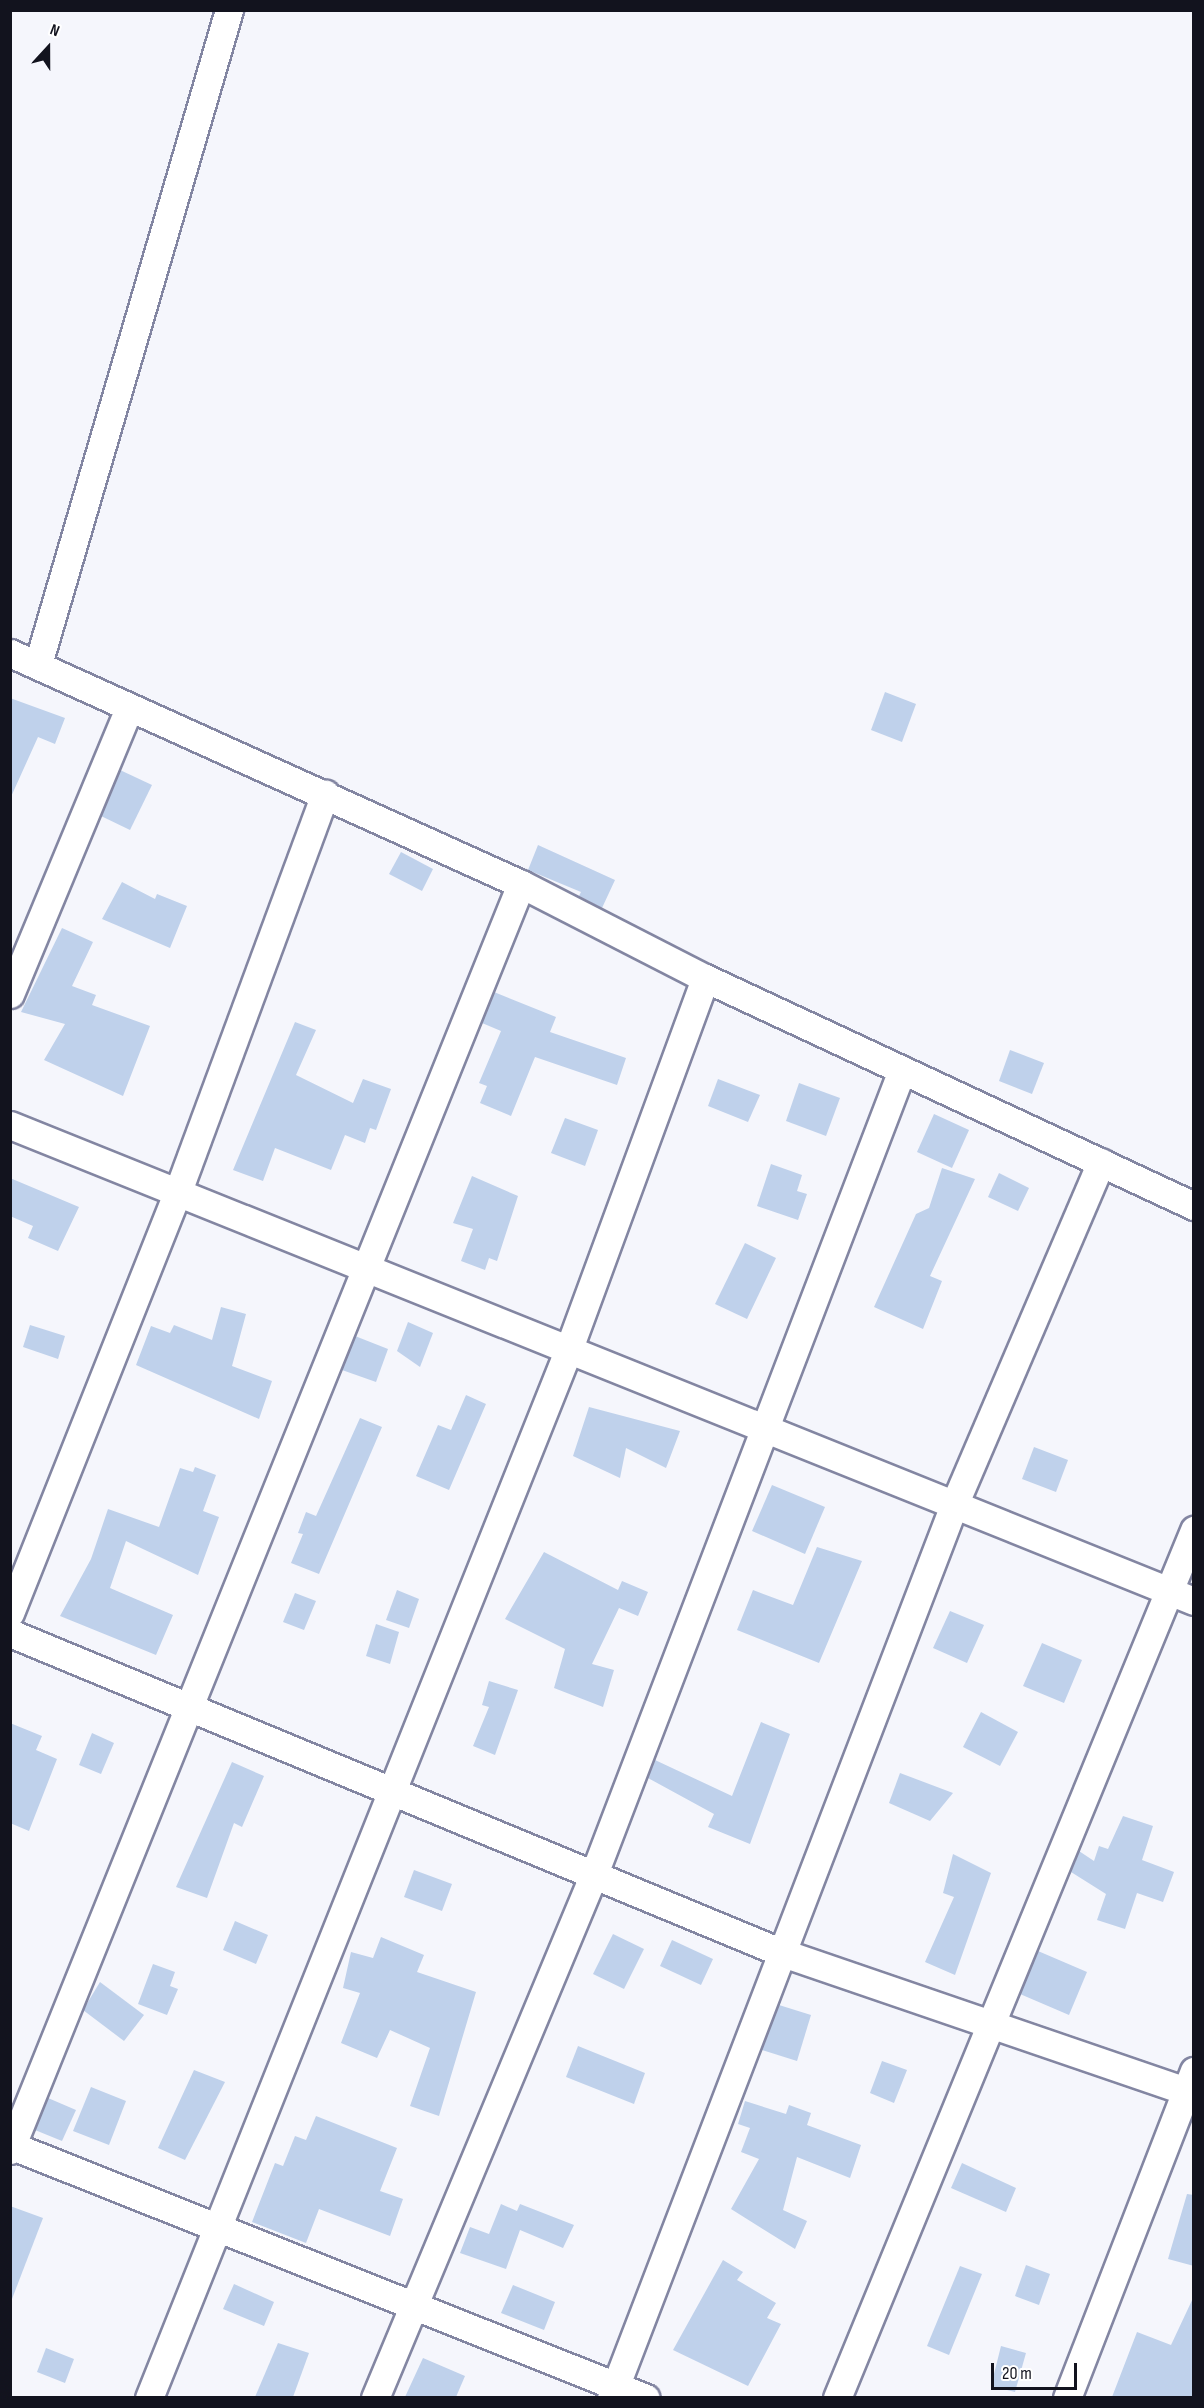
<!DOCTYPE html>
<style>
body{margin:0}
#map{position:relative;width:1204px;height:2408px;overflow:hidden;background:#f5f6fc;font-family:"Sofia Sans Condensed",sans-serif}
div>[style]{position:absolute}
.building>*{inset:0;background:#bfd1eb}
.roads{filter:drop-shadow(2px 0 #8386a2) drop-shadow(-2px 0 #8386a2) drop-shadow(0 2px #8386a2) drop-shadow(0 -2px #8386a2)}
.minor>*{height:27px;margin:-13.5px;padding:0 13.5px;transform-origin:13.5px;border-radius:13.5px;background:#fff}
span{translate:-50% -50%;white-space:nowrap;text-align:center;line-height:1.15;-webkit-text-stroke:5px #fff;paint-order:stroke}
.frame{position:absolute;inset:0;border:12px solid #12131e;pointer-events:none}
.north{position:absolute;left:18px;top:18px;width:60px;height:60px;-webkit-text-stroke:4px #fff;paint-order:stroke;rotate:21deg;font-size:16px;font-weight:700;line-height:24px;text-align:center;color:#12131e}
.north::after{content:'';display:block;margin:auto;width:21px;height:27px;background:#12131e;clip-path:polygon(50% 0,100% 100%,50% 72%,0 100%)}
.scale{position:absolute;left:991px;top:2363px;width:86px;height:27px;box-sizing:border-box;border:3px solid #12131e;border-top:0;padding-left:8px;font-size:18px;line-height:21px;white-space:nowrap;color:#12131e;-webkit-text-stroke:4px #fff;paint-order:stroke}
</style>
<div id="map">
<div class="building">
<i style="clip-path:polygon(885px 692px,916px 704px,902px 742px,871px 730px)"></i>
<i style="clip-path:polygon(10px 698px,65px 718px,55px 744px,38px 737px,10px 799px)"></i>
<i style="clip-path:polygon(120px 770px,152px 785px,130px 830px,101px 816px)"></i>
<i style="clip-path:polygon(538px 845px,615px 880px,602px 908px,579px 896px,581px 892px,528px 870px)"></i>
<i style="clip-path:polygon(401px 852px,433px 869px,422px 891px,389px 874px)"></i>
<i style="clip-path:polygon(122px 882px,155px 899px,157px 894px,187px 906px,170px 948px,102px 919px)"></i>
<i style="clip-path:polygon(62px 928px,93px 942px,72px 986px,96px 995px,92px 1005px,150px 1026px,123px 1096px,44px 1060px,65px 1024px,21px 1012px)"></i>
<i style="clip-path:polygon(494px 992px,556px 1017px,550px 1032px,626px 1058px,617px 1085px,535px 1057px,511px 1116px,480px 1103px,487px 1086px,479px 1083px,501px 1031px,482px 1023px)"></i>
<i style="clip-path:polygon(295px 1022px,316px 1030px,296px 1075px,353px 1103px,363px 1079px,391px 1089px,376px 1130px,370px 1128px,365px 1143px,345px 1135px,331px 1170px,275px 1148px,263px 1181px,233px 1170px)"></i>
<i style="clip-path:polygon(1010px 1050px,1044px 1063px,1032px 1094px,999px 1081px)"></i>
<i style="clip-path:polygon(718px 1079px,760px 1095px,748px 1122px,708px 1106px)"></i>
<i style="clip-path:polygon(799px 1083px,840px 1098px,826px 1136px,786px 1121px)"></i>
<i style="clip-path:polygon(934px 1114px,969px 1130px,952px 1168px,917px 1152px)"></i>
<i style="clip-path:polygon(565px 1118px,598px 1130px,585px 1166px,551px 1153px)"></i>
<i style="clip-path:polygon(771px 1164px,802px 1175px,797px 1191px,807px 1194px,798px 1220px,757px 1206px)"></i>
<i style="clip-path:polygon(942px 1168px,975px 1179px,930px 1276px,942px 1281px,923px 1329px,874px 1307px,916px 1214px,929px 1208px)"></i>
<i style="clip-path:polygon(999px 1173px,1029px 1188px,1018px 1211px,988px 1197px)"></i>
<i style="clip-path:polygon(472px 1176px,518px 1196px,497px 1261px,489px 1258px,485px 1270px,461px 1261px,473px 1229px,453px 1223px)"></i>
<i style="clip-path:polygon(10px 1178px,79px 1207px,58px 1251px,28px 1238px,33px 1226px,10px 1216px)"></i>
<i style="clip-path:polygon(745px 1243px,776px 1258px,747px 1319px,715px 1304px)"></i>
<i style="clip-path:polygon(221px 1307px,246px 1314px,232px 1366px,272px 1381px,259px 1419px,136px 1365px,151px 1326px,170px 1333px,174px 1325px,212px 1340px)"></i>
<i style="clip-path:polygon(408px 1322px,433px 1333px,420px 1367px,397px 1351px)"></i>
<i style="clip-path:polygon(30px 1325px,65px 1336px,58px 1359px,23px 1347px)"></i>
<i style="clip-path:polygon(355px 1336px,388px 1349px,376px 1382px,342px 1370px)"></i>
<i style="clip-path:polygon(466px 1395px,486px 1404px,449px 1490px,416px 1476px,438px 1425px,451px 1430px)"></i>
<i style="clip-path:polygon(589px 1407px,680px 1431px,666px 1468px,626px 1448px,620px 1478px,573px 1456px)"></i>
<i style="clip-path:polygon(360px 1418px,382px 1427px,319px 1574px,291px 1563px,303px 1534px,298px 1533px,306px 1512px,316px 1516px)"></i>
<i style="clip-path:polygon(1034px 1447px,1068px 1460px,1056px 1492px,1022px 1479px)"></i>
<i style="clip-path:polygon(195px 1467px,216px 1475px,203px 1511px,219px 1517px,198px 1575px,126px 1541px,110px 1588px,173px 1615px,156px 1655px,60px 1616px,91px 1559px,108px 1509px,159px 1527px,180px 1468px,193px 1472px)"></i>
<i style="clip-path:polygon(772px 1485px,825px 1507px,805px 1554px,752px 1531px)"></i>
<i style="clip-path:polygon(817px 1547px,862px 1561px,819px 1663px,737px 1630px,753px 1590px,793px 1605px)"></i>
<i style="clip-path:polygon(544px 1552px,618px 1590px,622px 1581px,648px 1592px,638px 1616px,619px 1608px,592px 1664px,614px 1670px,603px 1707px,554px 1688px,565px 1649px,505px 1619px)"></i>
<i style="clip-path:polygon(397px 1590px,419px 1599px,409px 1628px,386px 1620px)"></i>
<i style="clip-path:polygon(295px 1593px,316px 1601px,304px 1630px,283px 1622px)"></i>
<i style="clip-path:polygon(950px 1611px,984px 1625px,967px 1663px,933px 1648px)"></i>
<i style="clip-path:polygon(376px 1624px,399px 1632px,390px 1664px,366px 1656px)"></i>
<i style="clip-path:polygon(1042px 1643px,1082px 1660px,1064px 1703px,1023px 1686px)"></i>
<i style="clip-path:polygon(489px 1681px,518px 1690px,495px 1755px,473px 1746px,489px 1707px,482px 1705px)"></i>
<i style="clip-path:polygon(981px 1712px,1018px 1732px,1000px 1766px,963px 1747px)"></i>
<i style="clip-path:polygon(761px 1722px,790px 1734px,750px 1844px,708px 1827px,714px 1814px,648px 1778px,655px 1760px,732px 1796px)"></i>
<i style="clip-path:polygon(10px 1723px,42px 1736px,36px 1750px,57px 1759px,29px 1831px,10px 1823px)"></i>
<i style="clip-path:polygon(92px 1733px,114px 1743px,101px 1774px,79px 1765px)"></i>
<i style="clip-path:polygon(232px 1762px,264px 1776px,242px 1827px,234px 1823px,207px 1898px,176px 1887px)"></i>
<i style="clip-path:polygon(900px 1773px,953px 1793px,930px 1821px,889px 1803px)"></i>
<i style="clip-path:polygon(1123px 1816px,1153px 1826px,1142px 1860px,1174px 1872px,1163px 1902px,1137px 1893px,1125px 1929px,1097px 1920px,1106px 1894px,1071px 1872px,1079px 1851px,1094px 1861px,1099px 1846px,1108px 1849px)"></i>
<i style="clip-path:polygon(953px 1854px,991px 1873px,955px 1975px,925px 1962px,954px 1897px,943px 1893px)"></i>
<i style="clip-path:polygon(414px 1870px,452px 1884px,442px 1911px,404px 1897px)"></i>
<i style="clip-path:polygon(235px 1921px,268px 1935px,256px 1964px,223px 1950px)"></i>
<i style="clip-path:polygon(613px 1934px,644px 1949px,624px 1989px,593px 1974px)"></i>
<i style="clip-path:polygon(381px 1937px,424px 1955px,417px 1972px,476px 1992px,439px 2116px,410px 2106px,430px 2048px,390px 2030px,377px 2058px,341px 2043px,360px 1993px,343px 1988px,351px 1952px,373px 1958px)"></i>
<i style="clip-path:polygon(672px 1940px,713px 1959px,701px 1985px,660px 1966px)"></i>
<i style="clip-path:polygon(1038px 1951px,1087px 1972px,1069px 2015px,1020px 1994px)"></i>
<i style="clip-path:polygon(153px 1964px,175px 1972px,170px 1986px,178px 1989px,167px 2015px,138px 2004px)"></i>
<i style="clip-path:polygon(100px 1982px,144px 2015px,124px 2041px,83px 2010px)"></i>
<i style="clip-path:polygon(779px 2005px,811px 2015px,797px 2061px,762px 2050px)"></i>
<i style="clip-path:polygon(578px 2046px,645px 2073px,634px 2104px,566px 2077px)"></i>
<i style="clip-path:polygon(882px 2061px,907px 2070px,894px 2103px,870px 2093px)"></i>
<i style="clip-path:polygon(194px 2070px,225px 2082px,185px 2160px,158px 2148px)"></i>
<i style="clip-path:polygon(91px 2087px,126px 2101px,109px 2145px,73px 2131px)"></i>
<i style="clip-path:polygon(48px 2098px,76px 2110px,62px 2141px,35px 2130px)"></i>
<i style="clip-path:polygon(745px 2101px,786px 2114px,789px 2105px,811px 2113px,807px 2125px,861px 2145px,850px 2178px,797px 2157px,783px 2210px,807px 2221px,795px 2249px,731px 2209px,759px 2159px,741px 2152px,750px 2128px,738px 2124px)"></i>
<i style="clip-path:polygon(316px 2116px,397px 2148px,380px 2191px,403px 2199px,390px 2236px,319px 2209px,306px 2243px,252px 2222px,275px 2163px,283px 2166px,295px 2136px,306px 2140px)"></i>
<i style="clip-path:polygon(962px 2163px,1016px 2188px,1006px 2212px,951px 2188px)"></i>
<i style="clip-path:polygon(1187px 2194px,1194px 2195px,1194px 2266px,1168px 2259px)"></i>
<i style="clip-path:polygon(501px 2204px,517px 2211px,520px 2204px,574px 2225px,563px 2248px,520px 2230px,506px 2269px,460px 2253px,470px 2227px,489px 2234px)"></i>
<i style="clip-path:polygon(10px 2206px,43px 2218px,12px 2299px,10px 2299px)"></i>
<i style="clip-path:polygon(723px 2260px,743px 2272px,737px 2280px,776px 2303px,767px 2318px,781px 2324px,748px 2386px,673px 2350px)"></i>
<i style="clip-path:polygon(1026px 2265px,1050px 2274px,1039px 2305px,1015px 2296px)"></i>
<i style="clip-path:polygon(960px 2266px,982px 2274px,949px 2355px,927px 2346px)"></i>
<i style="clip-path:polygon(234px 2284px,274px 2302px,264px 2326px,223px 2309px)"></i>
<i style="clip-path:polygon(513px 2285px,555px 2302px,544px 2330px,501px 2313px)"></i>
<i style="clip-path:polygon(1194px 2296px,1194px 2397px,1112px 2397px,1137px 2332px,1171px 2345px)"></i>
<i style="clip-path:polygon(278px 2343px,309px 2353px,293px 2397px,255px 2397px)"></i>
<i style="clip-path:polygon(1001px 2346px,1026px 2353px,1015px 2392px,991px 2386px)"></i>
<i style="clip-path:polygon(46px 2348px,74px 2359px,65px 2383px,37px 2372px)"></i>
<i style="clip-path:polygon(423px 2358px,465px 2376px,456px 2397px,405px 2397px)"></i>
</div>
<div class="roads">
<div class="minor">
<i style="left:10px;top:653px;width:561px;rotate:24.33deg"></i>
<i style="left:521px;top:884px;width:207px;rotate:27.1deg"></i>
<i style="left:705px;top:978px;width:540px;rotate:25deg"></i>
<i style="left:38px;top:664px;width:681px;rotate:-73.72deg"></i>
<i style="left:10px;top:994px;width:308px;rotate:-67.4deg"></i>
<i style="left:10px;top:1125px;width:1276px;rotate:21.9deg"></i>
<i style="left:10px;top:1613px;width:451px;rotate:-68.3deg"></i>
<i style="left:177px;top:1194px;width:427px;rotate:-69.7deg"></i>
<i style="left:10px;top:1633px;width:833px;rotate:22.5deg"></i>
<i style="left:780px;top:1952px;width:438px;rotate:18.9deg"></i>
<i style="left:10px;top:2145px;width:684px;rotate:21.69deg"></i>
<i style="left:10px;top:2150px;width:1365px;rotate:-68.02deg"></i>
<i style="left:149px;top:2398px;width:1128px;rotate:-68.19deg"></i>
<i style="left:568px;top:1351px;width:397px;rotate:-69.8deg"></i>
<i style="left:375px;top:2398px;width:568px;rotate:-67.32deg"></i>
<i style="left:594px;top:1874px;width:861px;rotate:-69.04deg"></i>
<i style="left:611px;top:2398px;width:957px;rotate:-68.99deg"></i>
<i style="left:954px;top:1505px;width:373px;rotate:-66.8deg"></i>
<i style="left:837px;top:2398px;width:939px;rotate:-67.64deg"></i>
<i style="left:1067px;top:2398px;width:351px;rotate:-68.8deg"></i>
</div>
</div>
<div class="frame"></div>
<div class="north">N</div>
<div class="scale">20 m</div>
</div>
